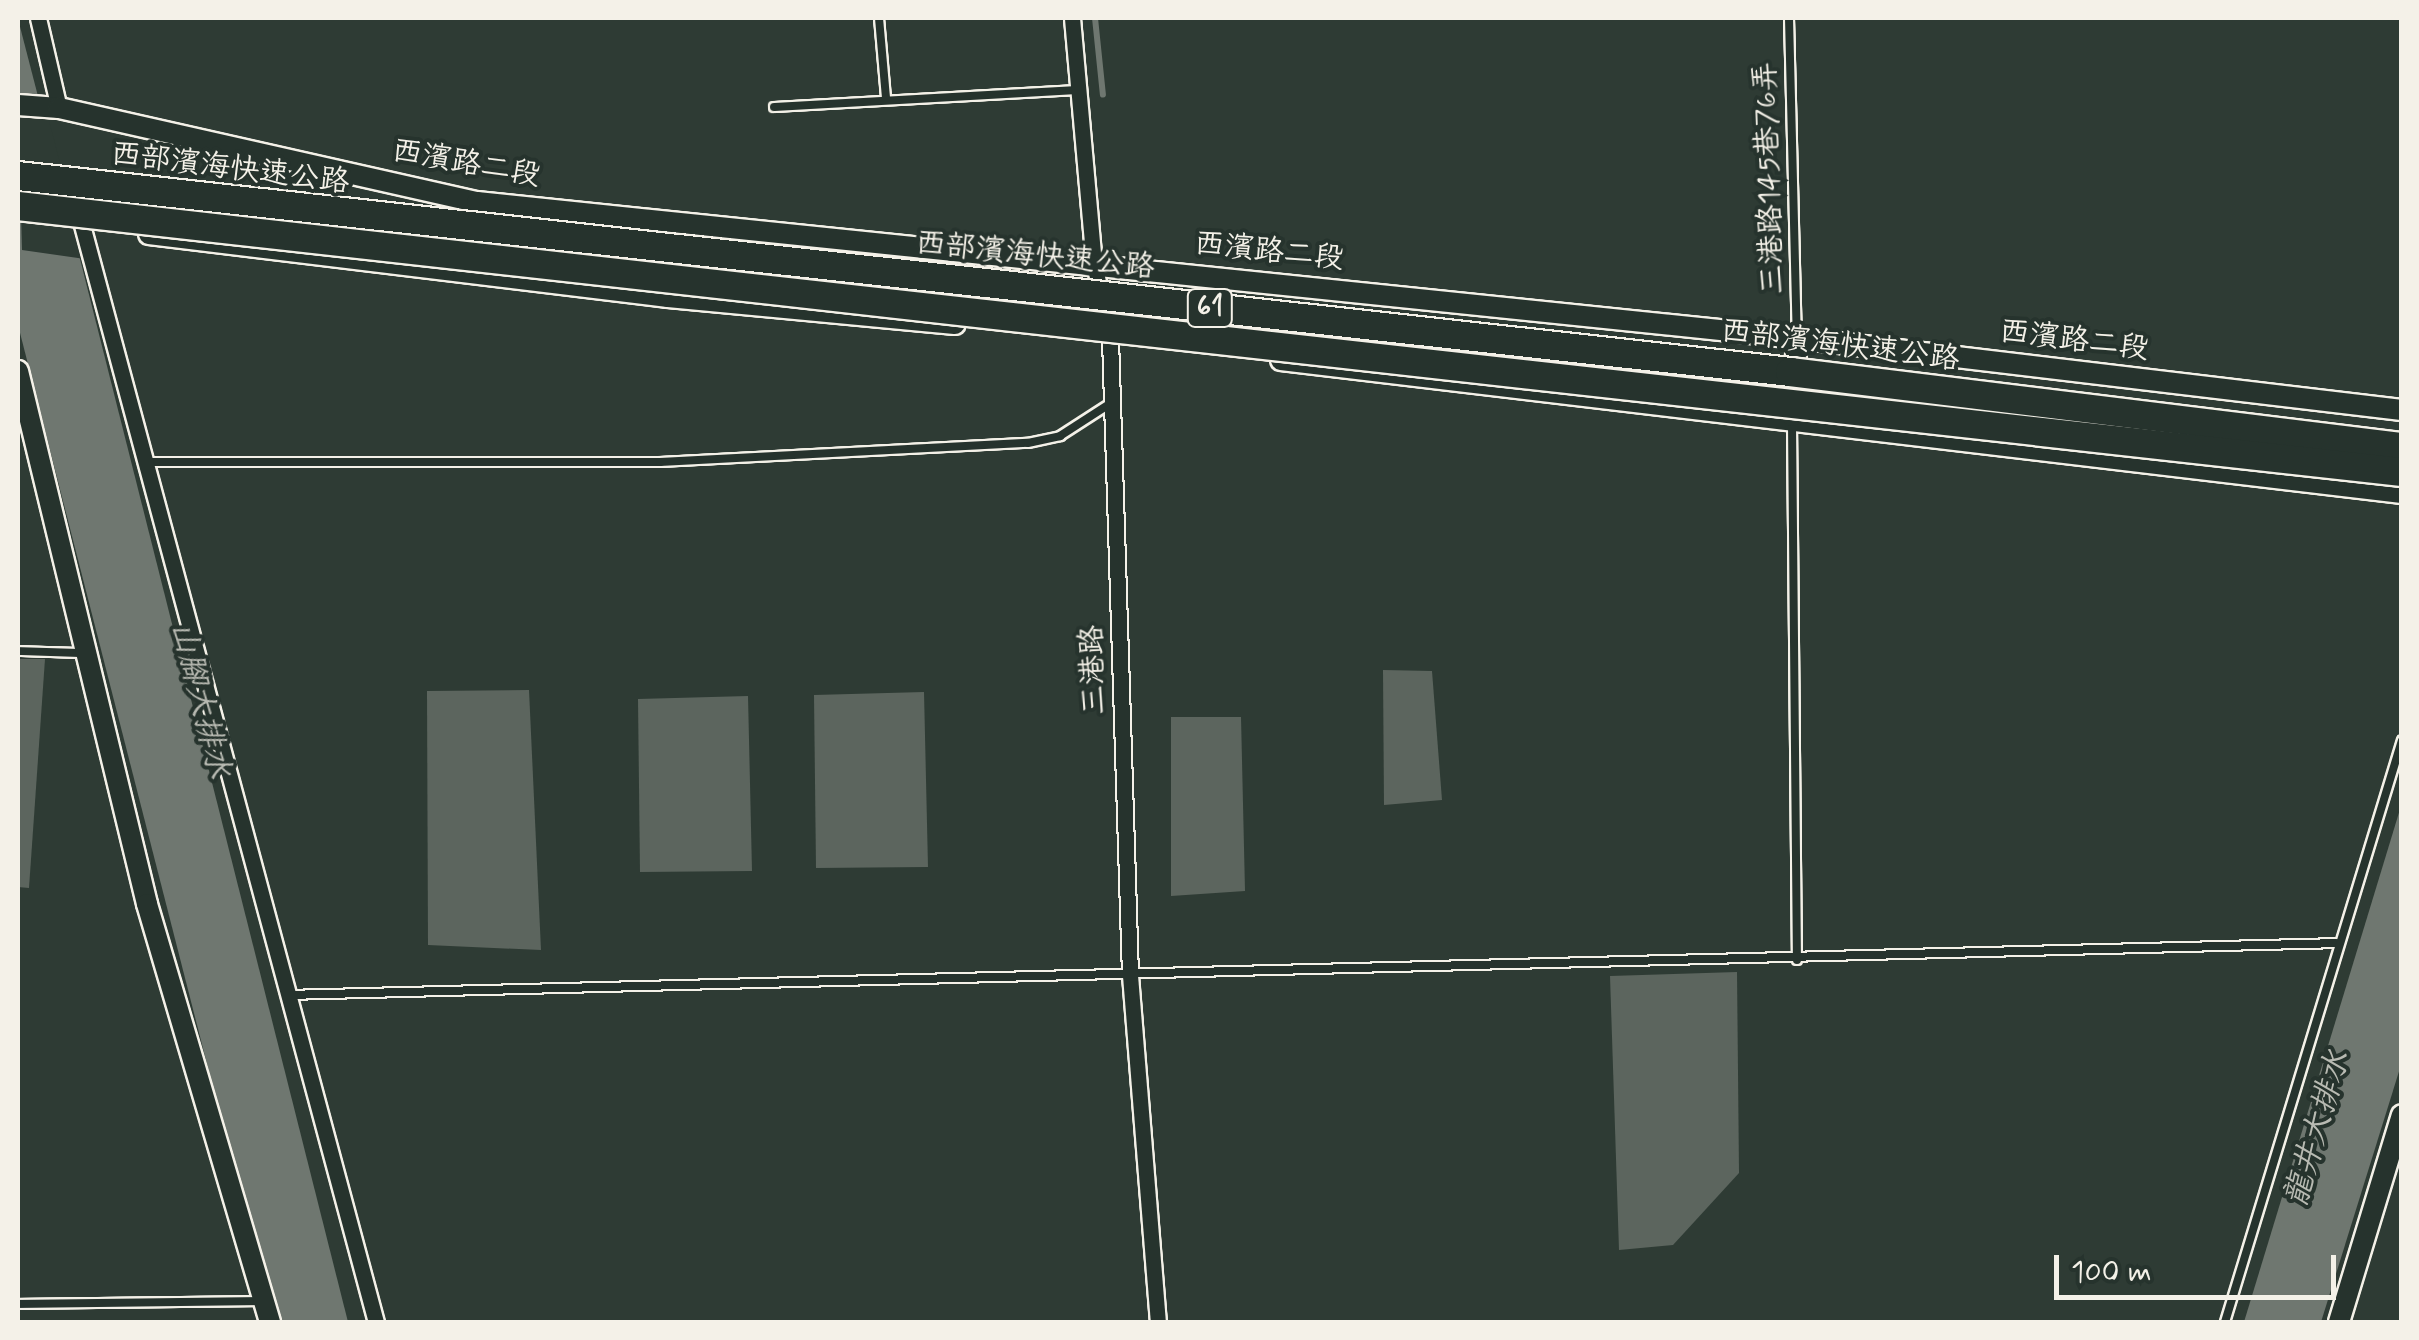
<!DOCTYPE html>
<meta charset="utf-8">
<style>
body{margin:0}
#map{position:relative;width:2419px;height:1340px;overflow:hidden;background:#2e3b34;font-family:Mynerve,"LXGW WenKai TC",sans-serif}
div>[style]{position:absolute}
.water>*{inset:0;background:#6f7770}
.pier>*{inset:0;background:#2e3b34}
.stream>*{height:6px;margin:-3px;padding:0 3px;transform-origin:3px;border-radius:3px;background:#6f7770}
.building>*{inset:0;background:#5c655e}
.roads{filter:drop-shadow(2px 0 #f4f1e8) drop-shadow(-2px 0 #f4f1e8) drop-shadow(0 2px #f4f1e8) drop-shadow(0 -2px #f4f1e8)}
.service>*{height:8px;margin:-4px;padding:0 4px;transform-origin:4px;border-radius:4px;background:#26332d}
.minor>*{height:15px;margin:-7.5px;padding:0 7.5px;transform-origin:7.5px;border-radius:7.5px;background:#26332d}
.tertiary>*{height:20px;margin:-10px;padding:0 10px;transform-origin:10px;border-radius:10px;background:#26332d}
.bridges{filter:drop-shadow(2px 0 #f4f1e8) drop-shadow(-2px 0 #f4f1e8) drop-shadow(0 2px #f4f1e8) drop-shadow(0 -2px #f4f1e8)}
.trunk-bridge>*{height:28px;margin:-14px;padding:0 14px;transform-origin:14px;border-radius:14px;background:#26332d}
span{translate:-50% -50%;white-space:nowrap;text-align:center;line-height:1.15;-webkit-text-stroke:8px #26332d;paint-order:stroke}
.shield-label span{padding:2px 8px;background:#26332d;border:2px solid;border-radius:8px;-webkit-text-stroke-width:0}
.shield-label{font-size:28px;color:#f4f1e8;font-weight:700}
.street-label{font-size:30px;color:#f4f1e8}
.water-label{font-size:32px;color:#b8bab2;font-style:italic}
.frame{position:absolute;inset:0;border:20px solid #f4f1e8;pointer-events:none}
.scale{position:absolute;left:2054px;top:1255px;width:282px;height:45px;box-sizing:border-box;border:5px solid #f4f1e8;border-top:0;padding-left:12px;font-size:30px;line-height:35px;white-space:nowrap;color:#f4f1e8;-webkit-text-stroke:8px #26332d;paint-order:stroke}
</style>
<div id="map">
<div class="water">
<i style="clip-path:polygon(18px 19px,77px 247px,348px 1322px,273px 1322px,18px 325px)"></i>
<i style="clip-path:polygon(2401px 806px,2401px 1065px,2321px 1322px,2244px 1322px)"></i>
</div>
<div class="pier">
<i style="clip-path:polygon(18px 105px,46px 109px,85px 259px,22px 250px)"></i>
</div>
<div class="stream">
<i style="left:1095px;top:18px;width:77px;rotate:84.1deg"></i>
</div>
<div class="building">
<i style="clip-path:polygon(18px 659px,45px 659px,29px 888px,18px 887px)"></i>
<i style="clip-path:polygon(1383px 670px,1432px 671px,1442px 800px,1384px 805px)"></i>
<i style="clip-path:polygon(529px 690px,541px 950px,428px 945px,427px 691px)"></i>
<i style="clip-path:polygon(924px 692px,928px 867px,816px 868px,814px 695px)"></i>
<i style="clip-path:polygon(748px 696px,752px 871px,640px 872px,638px 699px)"></i>
<i style="clip-path:polygon(1171px 717px,1241px 717px,1245px 891px,1171px 896px)"></i>
<i style="clip-path:polygon(1737px 972px,1739px 1173px,1673px 1245px,1619px 1250px,1610px 976px)"></i>
</div>
<div class="roads">
<div class="service">
<i style="left:879px;top:18px;width:80px;rotate:85deg"></i>
<i style="left:1789px;top:18px;width:320px;rotate:88.6deg"></i>
<i style="left:774px;top:107px;width:304px;rotate:-3.2deg"></i>
<i style="left:1792px;top:424px;width:536px;rotate:89.47deg"></i>
<i style="left:148px;top:462px;width:512px"></i>
<i style="left:660px;top:462px;width:368px;rotate:-3deg"></i>
<i style="left:1028px;top:443px;width:33px;rotate:-12deg"></i>
<i style="left:1060px;top:436px;width:57px;rotate:-32.9deg"></i>
<i style="left:18px;top:651px;width:65px;rotate:1.8deg"></i>
<i style="left:286px;top:995px;width:2051px;rotate:-1.45deg"></i>
<i style="left:18px;top:1304px;width:242px;rotate:-0.7deg"></i>
<i style="left:2225px;top:1322px;width:608px;rotate:-73.08deg"></i>
</div>
<div class="minor">
<i style="left:38px;top:18px;width:92px;rotate:76.9deg"></i>
<i style="left:1072px;top:18px;width:246px;rotate:84.9deg"></i>
<i style="left:1094px;top:263px;width:77px;rotate:78deg"></i>
<i style="left:1110px;top:338px;width:637px;rotate:88.2deg"></i>
<i style="left:1130px;top:975px;width:348px;rotate:85.4deg"></i>
<i style="left:82px;top:225px;width:1136px;rotate:75deg"></i>
</div>
<div class="tertiary">
<i style="left:18px;top:105px;width:41px;rotate:4.2deg"></i>
<i style="left:59px;top:108px;width:428px;rotate:12.7deg"></i>
<i style="left:477px;top:202px;width:1327px;rotate:5.88deg"></i>
<i style="left:1797px;top:338px;width:609px;rotate:6.79deg"></i>
<i style="left:149px;top:234px;width:523px;rotate:6.92deg"></i>
<i style="left:668px;top:297px;width:288px;rotate:5.4deg"></i>
<i style="left:1281px;top:360px;width:1129px;rotate:6.77deg"></i>
<i style="left:18px;top:371px;width:548px;rotate:76.39deg"></i>
<i style="left:147px;top:904px;width:436px;rotate:73.6deg"></i>
<i style="left:1792px;top:416px;width:78px;rotate:-86.3deg"></i>
<i style="left:2339px;top:1322px;width:216px;rotate:-73.1deg"></i>
</div>
</div>
<div class="bridges">
<div class="trunk-bridge">
<i style="left:18px;top:176px;width:1783px;rotate:6.31deg"></i>
<i style="left:1790px;top:372px;width:617px;rotate:6.99deg"></i>
<i style="left:18px;top:206px;width:2399px;rotate:6.37deg"></i>
</div>
</div>
<div class="shield-label">
<span style="left:1210px;top:308px">61</span>
</div>
<div class="street-label">
<span style="left:466px;top:164px;rotate:10deg">西濱路二段</span>
<span style="left:230px;top:169px;rotate:7deg">西部濱海快速公路</span>
<span style="left:1770px;top:178px;rotate:-92deg">三港路145巷76弄</span>
<span style="left:1269px;top:252px;rotate:6deg">西濱路二段</span>
<span style="left:1035px;top:256px;rotate:6deg">西部濱海快速公路</span>
<span style="left:2074px;top:341px;rotate:7deg">西濱路二段</span>
<span style="left:1840px;top:346px;rotate:7deg">西部濱海快速公路</span>
<span style="left:1094px;top:670px;rotate:-92deg">三港路</span>
</div>
<div class="water-label">
<span style="left:200px;top:700px;rotate:76deg">山腳大排水</span>
<span style="left:2318px;top:1129px;rotate:-74deg">龍井大排水</span>
</div>
<div class="frame"></div>
<div class="scale">100 m</div>
</div>
